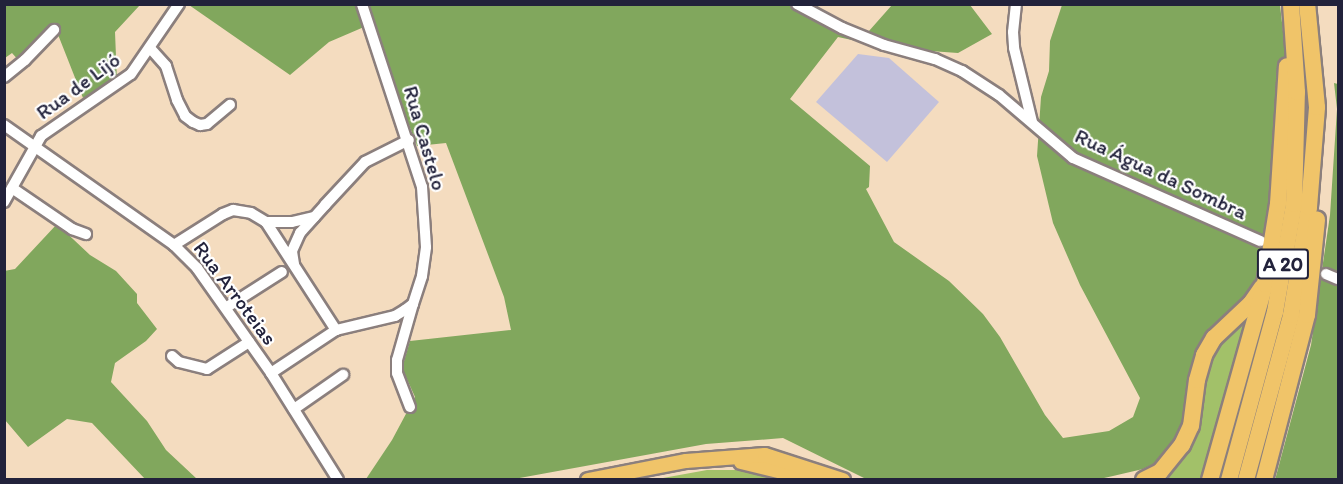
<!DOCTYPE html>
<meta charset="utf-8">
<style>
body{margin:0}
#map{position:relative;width:1343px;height:484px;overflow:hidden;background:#f4dcbf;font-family:Itim,sans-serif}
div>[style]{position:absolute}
.industrial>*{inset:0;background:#c3c1db}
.green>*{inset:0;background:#a2c169}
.forest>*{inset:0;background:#81a75d}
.roads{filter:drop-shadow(2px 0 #8b7f7d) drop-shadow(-2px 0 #8b7f7d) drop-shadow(0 2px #8b7f7d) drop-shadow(0 -2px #8b7f7d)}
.minor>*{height:10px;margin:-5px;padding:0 5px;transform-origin:5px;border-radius:5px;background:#fff}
.major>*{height:14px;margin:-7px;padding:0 7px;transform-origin:7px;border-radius:7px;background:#f0c469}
.highway>*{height:16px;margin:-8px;padding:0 8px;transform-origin:8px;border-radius:8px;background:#f0c469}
span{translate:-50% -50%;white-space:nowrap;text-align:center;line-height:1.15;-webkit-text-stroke:4.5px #fff;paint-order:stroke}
.shield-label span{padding:2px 4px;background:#fff;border:2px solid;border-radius:4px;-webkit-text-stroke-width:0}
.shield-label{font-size:20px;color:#22223b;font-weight:700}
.street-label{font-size:21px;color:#22223b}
.frame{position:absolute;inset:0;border:6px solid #22223b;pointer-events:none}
</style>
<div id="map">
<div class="industrial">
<i style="clip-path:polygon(858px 54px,889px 58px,939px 102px,887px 162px,816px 102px)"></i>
</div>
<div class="green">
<i style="clip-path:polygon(1251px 310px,1206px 479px,1159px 480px,1183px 458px,1192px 440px,1212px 352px)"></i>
<i style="clip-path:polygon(707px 470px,739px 470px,787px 479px,652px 480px)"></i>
</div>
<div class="forest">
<i style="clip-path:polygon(4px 5px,140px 5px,115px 32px,117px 81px,83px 98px,55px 27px,20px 62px,12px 53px,5px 58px)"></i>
<i style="clip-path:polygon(189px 5px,816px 5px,861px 40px,892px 5px,970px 5px,992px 34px,958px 53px,889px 48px,838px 37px,790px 99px,870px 166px,869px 187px,866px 189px,894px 242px,949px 281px,983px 314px,1000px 337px,1045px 415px,1063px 438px,1109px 431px,1133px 417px,1140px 398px,1080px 285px,1053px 223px,1037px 156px,1041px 97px,1049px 71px,1050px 41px,1062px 5px,1280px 5px,1286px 58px,1260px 288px,1210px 334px,1185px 437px,1160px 461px,1143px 469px,1113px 476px,1095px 480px,866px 479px,783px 438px,706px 444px,514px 479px,366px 479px,392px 440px,415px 397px,402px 368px,410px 341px,511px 330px,504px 297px,446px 143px,417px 146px,371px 24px,329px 42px,290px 75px)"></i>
<i style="clip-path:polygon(1334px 83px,1338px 84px,1338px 479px,1275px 480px,1311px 345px,1330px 215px,1337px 109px)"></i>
<i style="clip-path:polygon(57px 224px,90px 255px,116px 271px,137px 294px,137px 303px,157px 329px,146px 341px,115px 363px,111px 382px,147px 421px,166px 450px,197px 479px,145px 479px,92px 423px,67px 419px,28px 447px,5px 420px,4px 271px,15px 269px)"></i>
</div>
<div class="roads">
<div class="minor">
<i style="left:797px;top:4px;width:51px;rotate:28.1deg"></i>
<i style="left:842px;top:28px;width:45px;rotate:22deg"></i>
<i style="left:884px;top:45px;width:53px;rotate:15.4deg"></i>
<i style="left:935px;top:59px;width:30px;rotate:24deg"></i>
<i style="left:962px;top:71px;width:44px;rotate:33deg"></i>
<i style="left:999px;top:95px;width:97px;rotate:40.4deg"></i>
<i style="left:1073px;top:158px;width:205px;rotate:23.9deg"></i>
<i style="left:1016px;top:4px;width:28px;rotate:96deg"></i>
<i style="left:1013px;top:32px;width:16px;rotate:86deg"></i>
<i style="left:1014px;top:48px;width:76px;rotate:76.3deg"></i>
<i style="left:150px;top:48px;width:24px;rotate:48deg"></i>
<i style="left:166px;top:66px;width:36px;rotate:72deg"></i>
<i style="left:177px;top:100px;width:18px;rotate:63deg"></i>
<i style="left:185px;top:116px;width:10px;rotate:37deg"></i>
<i style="left:193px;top:122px;width:8px;rotate:23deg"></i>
<i style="left:200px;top:125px;width:7px;rotate:-8deg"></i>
<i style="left:207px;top:124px;width:30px;rotate:-40deg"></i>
<i style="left:4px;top:77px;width:27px;rotate:-39deg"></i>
<i style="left:25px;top:60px;width:42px;rotate:-46deg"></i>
<i style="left:4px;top:125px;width:208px;rotate:35.2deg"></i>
<i style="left:174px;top:245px;width:33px;rotate:45deg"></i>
<i style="left:197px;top:268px;width:128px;rotate:54.8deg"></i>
<i style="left:271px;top:373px;width:126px;rotate:57.9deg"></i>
<i style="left:12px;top:188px;width:73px;rotate:34.3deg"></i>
<i style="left:72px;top:229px;width:15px;rotate:20deg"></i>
<i style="left:4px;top:202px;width:76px;rotate:-60.7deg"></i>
<i style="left:41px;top:136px;width:109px;rotate:-34.6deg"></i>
<i style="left:131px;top:74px;width:85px;rotate:-55.6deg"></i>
<i style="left:266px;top:222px;width:129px;rotate:57.1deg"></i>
<i style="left:174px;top:245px;width:58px;rotate:-32.3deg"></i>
<i style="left:223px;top:214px;width:11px;rotate:-22deg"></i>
<i style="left:233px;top:210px;width:18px;rotate:9deg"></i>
<i style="left:251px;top:213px;width:17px;rotate:31deg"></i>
<i style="left:266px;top:222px;width:26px"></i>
<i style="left:292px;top:222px;width:23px;rotate:-13deg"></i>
<i style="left:294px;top:264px;width:13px;rotate:-99deg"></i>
<i style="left:292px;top:251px;width:20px;rotate:-66deg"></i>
<i style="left:300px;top:233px;width:38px;rotate:-48deg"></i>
<i style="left:325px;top:205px;width:59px;rotate:-47.1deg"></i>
<i style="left:365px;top:162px;width:49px;rotate:-26.6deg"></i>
<i style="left:1326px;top:274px;width:13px;rotate:23deg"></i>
<i style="left:227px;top:307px;width:65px;rotate:-32.5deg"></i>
<i style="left:172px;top:356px;width:9px;rotate:41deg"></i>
<i style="left:179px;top:362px;width:29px;rotate:14deg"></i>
<i style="left:207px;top:369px;width:50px;rotate:-32.7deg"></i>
<i style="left:271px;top:373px;width:78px;rotate:-33.5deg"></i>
<i style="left:336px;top:330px;width:61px;rotate:-13.3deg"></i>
<i style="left:395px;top:316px;width:12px;rotate:-31deg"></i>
<i style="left:405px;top:310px;width:10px;rotate:-37deg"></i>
<i style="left:413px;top:304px;width:29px;rotate:-72deg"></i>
<i style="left:422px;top:276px;width:29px;rotate:-82deg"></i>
<i style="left:426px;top:247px;width:60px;rotate:-93.8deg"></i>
<i style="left:422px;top:187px;width:193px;rotate:-108.2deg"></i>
<i style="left:410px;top:407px;width:36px;rotate:-111deg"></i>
<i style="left:397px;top:373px;width:13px;rotate:-90deg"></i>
<i style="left:397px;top:360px;width:58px;rotate:-74.1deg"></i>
<i style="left:294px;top:409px;width:60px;rotate:-34.8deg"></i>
</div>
<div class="major">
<i style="left:741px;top:462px;width:76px;rotate:13.7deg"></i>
<i style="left:588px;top:480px;width:100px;rotate:-11deg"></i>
<i style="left:686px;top:461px;width:79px;rotate:-4.3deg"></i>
<i style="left:765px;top:455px;width:82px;rotate:17.8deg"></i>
</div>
<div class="highway">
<i style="left:1144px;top:480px;width:18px;rotate:-27deg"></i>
<i style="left:1160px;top:472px;width:35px;rotate:-51deg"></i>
<i style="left:1182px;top:445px;width:21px;rotate:-65deg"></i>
<i style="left:1191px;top:426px;width:46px;rotate:-82.6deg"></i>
<i style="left:1197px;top:380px;width:26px;rotate:-74deg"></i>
<i style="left:1204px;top:355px;width:20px;rotate:-60deg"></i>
<i style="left:1214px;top:338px;width:51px;rotate:-43.4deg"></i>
<i style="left:1251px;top:303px;width:19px;rotate:-55deg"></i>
<i style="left:1210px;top:480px;width:204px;rotate:-74.3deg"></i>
<i style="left:1265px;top:284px;width:81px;rotate:-80.8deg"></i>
<i style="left:1278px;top:204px;width:138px;rotate:-86.3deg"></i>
<i style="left:1229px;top:480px;width:174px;rotate:-74.7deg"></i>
<i style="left:1275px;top:312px;width:110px;rotate:-80deg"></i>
<i style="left:1294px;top:204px;width:112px;rotate:-88.5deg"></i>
<i style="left:1297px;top:92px;width:88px;rotate:-93.9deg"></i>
<i style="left:1246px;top:480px;width:171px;rotate:-74.7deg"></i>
<i style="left:1291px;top:315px;width:109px;rotate:-80.5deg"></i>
<i style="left:1309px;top:207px;width:100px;rotate:-85.4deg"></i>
<i style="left:1317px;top:107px;width:103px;rotate:-95.5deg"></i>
<i style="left:1264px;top:480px;width:171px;rotate:-75.4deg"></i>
<i style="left:1307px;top:315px;width:96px;rotate:-84deg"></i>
</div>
</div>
<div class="shield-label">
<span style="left:1283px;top:264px">A 20</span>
</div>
<div class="street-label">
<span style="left:78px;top:86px;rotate:-36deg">Rua de Lijó</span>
<span style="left:425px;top:138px;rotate:74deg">Rua Castelo</span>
<span style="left:1161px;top:174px;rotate:25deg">Rua Água da Sombra</span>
<span style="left:235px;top:293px;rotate:53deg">Rua Arroteias</span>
</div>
<div class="frame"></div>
</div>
